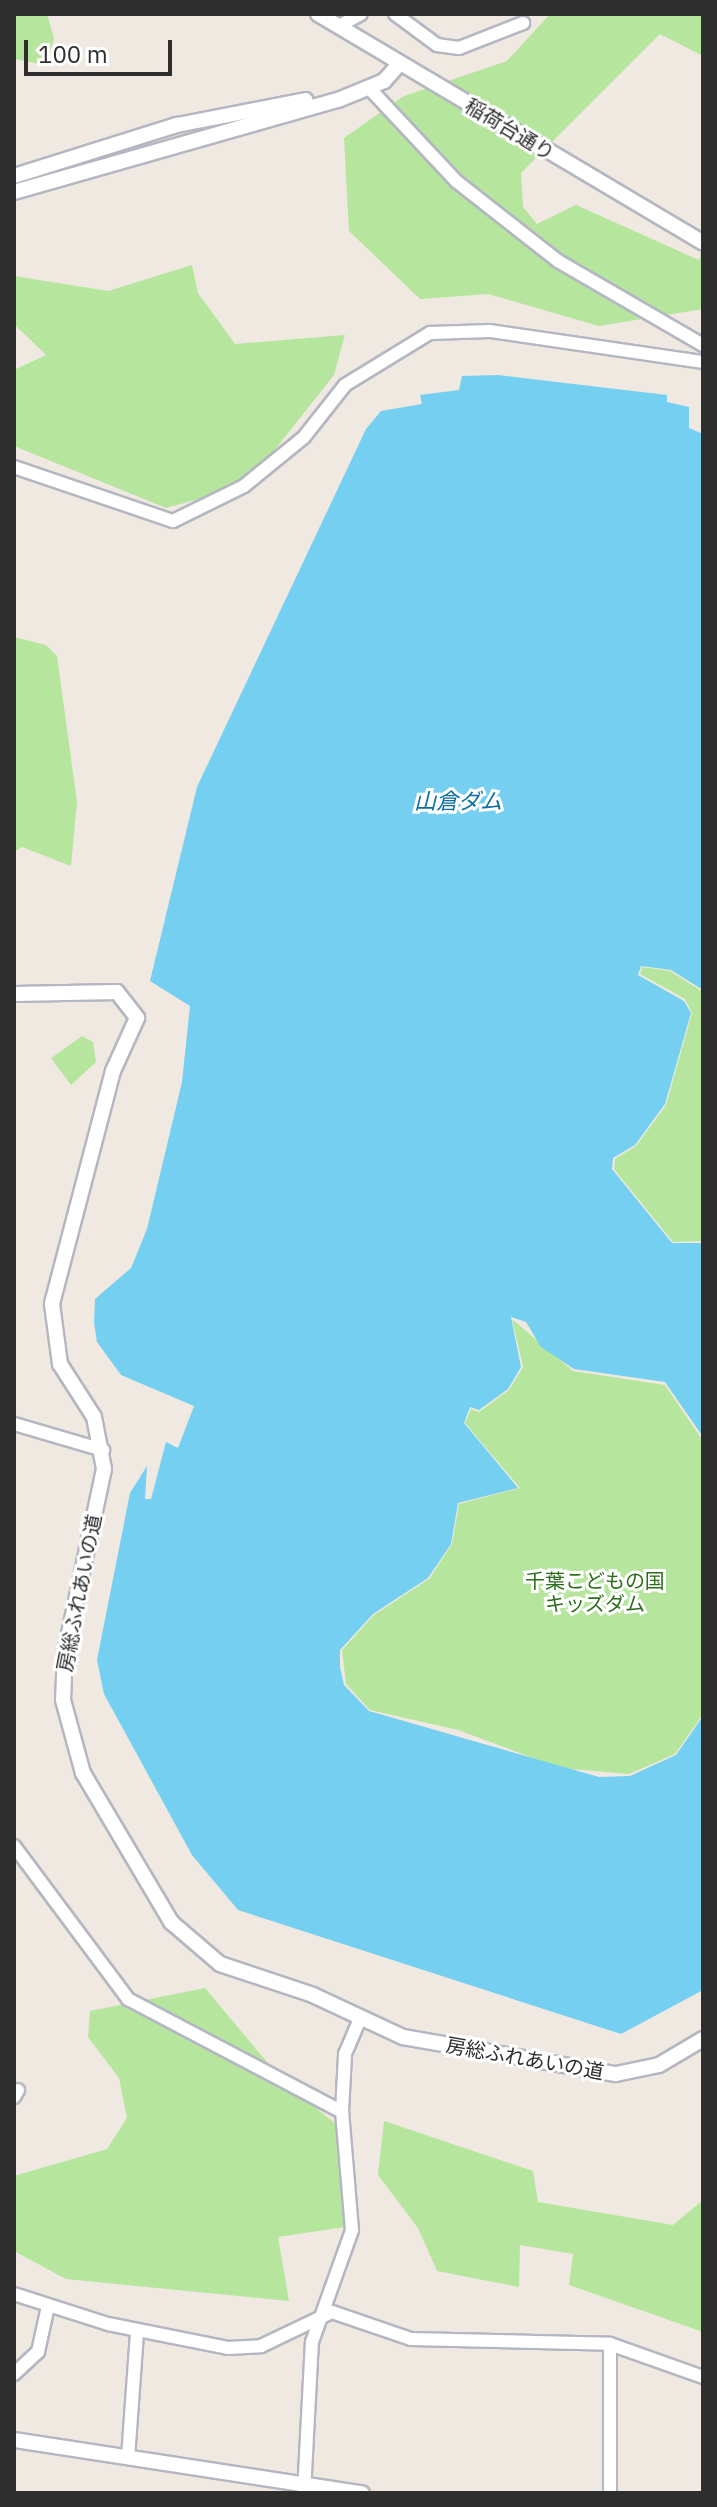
<!DOCTYPE html>
<meta charset="utf-8">
<style>
body{margin:0}
#map{position:relative;width:717px;height:2507px;overflow:hidden;background:#efe9e1;font-family:"IBM Plex Sans","Noto Sans JP",sans-serif}
div>[style]{position:absolute}
.green>*{inset:0;background:#b6e59e}
.water>*{inset:0;background:#75cff0}
.roads{filter:drop-shadow(2px 0 #b4b7c1) drop-shadow(-2px 0 #b4b7c1) drop-shadow(0 2px #b4b7c1) drop-shadow(0 -2px #b4b7c1)}
.minor>*{height:12px;margin:-6px;padding:0 6px;transform-origin:6px;border-radius:6px;background:#fff}
.tertiary>*{height:14px;margin:-7px;padding:0 7px;transform-origin:7px;border-radius:7px;background:#fff}
span{translate:-50% -50%;white-space:nowrap;text-align:center;line-height:1.15;-webkit-text-stroke:6px #fff;paint-order:stroke}
.street-label{font-size:20px;color:#2e2e2e}
.park-label{font-size:20px;color:#2c6e1b}
.water-label{font-size:22px;color:#0d6fa3;font-style:italic}
.frame{position:absolute;inset:0;border:16px solid #2e2e2e;pointer-events:none}
.scale{position:absolute;left:24px;top:40px;width:148px;height:36px;box-sizing:border-box;border:4px solid #2e2e2e;border-top:0;padding-left:10px;font-size:24px;line-height:28px;white-space:nowrap;color:#2e2e2e;-webkit-text-stroke:6px #fff;paint-order:stroke}
</style>
<div id="map">
<div class="green">
<i style="clip-path:polygon(14px 14px,47px 14px,54px 39px,45px 65px,14px 59px)"></i>
<i style="clip-path:polygon(550px 14px,703px 14px,703px 56px,660px 34px,521px 173px,523px 207px,537px 224px,576px 205px,699px 260px,703px 241px,703px 309px,599px 326px,488px 294px,420px 299px,349px 231px,344px 138px,404px 96px,507px 61px)"></i>
<i style="clip-path:polygon(192px 265px,198px 293px,235px 344px,345px 335px,334px 375px,246px 486px,166px 508px,14px 446px,14px 370px,46px 355px,14px 324px,14px 276px,108px 291px)"></i>
<i style="clip-path:polygon(14px 637px,46px 645px,57px 656px,77px 802px,71px 866px,22px 847px,14px 852px)"></i>
<i style="clip-path:polygon(642px 967px,670px 971px,703px 992px,703px 1241px,673px 1242px,614px 1169px,615px 1159px,636px 1146px,666px 1105px,692px 1013px,685px 999px,640px 974px)"></i>
<i style="clip-path:polygon(82px 1036px,93px 1042px,96px 1062px,71px 1085px,51px 1058px)"></i>
<i style="clip-path:polygon(512px 1319px,573px 1371px,665px 1385px,703px 1441px,703px 1714px,675px 1754px,629px 1774px,560px 1768px,458px 1730px,370px 1710px,346px 1684px,342px 1650px,374px 1615px,429px 1579px,452px 1544px,459px 1504px,520px 1488px,465px 1423px,471px 1409px,479px 1412px,509px 1390px,523px 1367px)"></i>
<i style="clip-path:polygon(205px 1988px,287px 2086px,335px 2123px,345px 2227px,278px 2237px,289px 2301px,66px 2279px,14px 2251px,14px 2176px,107px 2149px,127px 2118px,119px 2078px,88px 2037px,90px 2011px)"></i>
<i style="clip-path:polygon(384px 2121px,533px 2171px,538px 2202px,673px 2225px,703px 2200px,703px 2332px,569px 2285px,573px 2254px,520px 2245px,519px 2287px,437px 2271px,418px 2228px,378px 2175px)"></i>
</div>
<div class="water">
<i style="clip-path:polygon(498px 375px,667px 395px,667px 402px,689px 407px,689px 428px,703px 434px,703px 990px,671px 970px,641px 966px,638px 975px,684px 1001px,691px 1013px,665px 1104px,635px 1145px,613px 1158px,612px 1169px,672px 1243px,703px 1243px,703px 1437px,665px 1382px,574px 1369px,541px 1347px,526px 1322px,511px 1317px,521px 1367px,508px 1389px,479px 1410px,470px 1407px,464px 1423px,518px 1488px,458px 1503px,451px 1544px,428px 1578px,373px 1614px,340px 1650px,340px 1667px,344px 1685px,369px 1711px,599px 1777px,630px 1776px,676px 1755px,703px 1716px,703px 1990px,621px 2034px,238px 1910px,192px 1855px,104px 1694px,97px 1660px,130px 1493px,147px 1466px,145px 1499px,151px 1499px,166px 1442px,178px 1448px,194px 1406px,121px 1375px,97px 1342px,94px 1323px,95px 1299px,131px 1268px,147px 1229px,182px 1082px,190px 1006px,150px 981px,197px 787px,366px 429px,381px 411px,422px 404px,420px 395px,459px 390px,462px 376px)"></i>
</div>
<div class="roads">
<div class="minor">
<i style="left:395px;top:14px;width:52px;rotate:36.4deg"></i>
<i style="left:437px;top:45px;width:22px;rotate:8deg"></i>
<i style="left:459px;top:48px;width:69px;rotate:-21.3deg"></i>
<i style="left:339px;top:26px;width:25px;rotate:-29deg"></i>
<i style="left:370px;top:89px;width:126px;rotate:46.9deg"></i>
<i style="left:456px;top:181px;width:130px;rotate:38.1deg"></i>
<i style="left:558px;top:261px;width:168px;rotate:30.1deg"></i>
<i style="left:14px;top:467px;width:168px;rotate:18.8deg"></i>
<i style="left:173px;top:521px;width:79px;rotate:-26.2deg"></i>
<i style="left:244px;top:486px;width:77px;rotate:-39.2deg"></i>
<i style="left:304px;top:437px;width:66px;rotate:-51.7deg"></i>
<i style="left:345px;top:385px;width:100px;rotate:-31.5deg"></i>
<i style="left:430px;top:333px;width:60px;rotate:-1.9deg"></i>
<i style="left:490px;top:331px;width:215px;rotate:8.3deg"></i>
<i style="left:14px;top:1424px;width:93px;rotate:16.3deg"></i>
<i style="left:14px;top:1846px;width:191px;rotate:53.3deg"></i>
<i style="left:128px;top:1999px;width:242px;rotate:27.8deg"></i>
<i style="left:14px;top:2097px;width:8px;rotate:-60deg"></i>
<i style="left:14px;top:2294px;width:99px;rotate:17.7deg"></i>
<i style="left:108px;top:2324px;width:122px;rotate:11.3deg"></i>
<i style="left:228px;top:2348px;width:33px;rotate:-3deg"></i>
<i style="left:261px;top:2346px;width:79px;rotate:-25.6deg"></i>
<i style="left:332px;top:2312px;width:83px;rotate:18.9deg"></i>
<i style="left:411px;top:2339px;width:199px;rotate:1.4deg"></i>
<i style="left:610px;top:2344px;width:99px;rotate:19.5deg"></i>
<i style="left:14px;top:2374px;width:33px;rotate:-43deg"></i>
<i style="left:38px;top:2352px;width:47px;rotate:-77.7deg"></i>
<i style="left:128px;top:2458px;width:126px;rotate:-85.9deg"></i>
<i style="left:304px;top:2493px;width:151px;rotate:-87deg"></i>
<i style="left:312px;top:2342px;width:119px;rotate:-70.3deg"></i>
<i style="left:352px;top:2230px;width:118px;rotate:-94.8deg"></i>
<i style="left:342px;top:2112px;width:58px;rotate:-87deg"></i>
<i style="left:345px;top:2054px;width:39px;rotate:-67deg"></i>
<i style="left:610px;top:2493px;width:149px;rotate:-90deg"></i>
</div>
<div class="tertiary">
<i style="left:318px;top:14px;width:448px;rotate:30.7deg"></i>
<i style="left:14px;top:176px;width:171px;rotate:-17.4deg"></i>
<i style="left:177px;top:125px;width:131px;rotate:-11deg"></i>
<i style="left:14px;top:192px;width:337px;rotate:-15.9deg"></i>
<i style="left:338px;top:100px;width:50px;rotate:-22.4deg"></i>
<i style="left:384px;top:81px;width:24px;rotate:-48deg"></i>
<i style="left:14px;top:994px;width:103px;rotate:-1.1deg"></i>
<i style="left:117px;top:992px;width:33px;rotate:52deg"></i>
<i style="left:137px;top:1018px;width:58px;rotate:114.4deg"></i>
<i style="left:113px;top:1071px;width:241px;rotate:104.7deg"></i>
<i style="left:52px;top:1304px;width:61px;rotate:82.4deg"></i>
<i style="left:60px;top:1364px;width:63px;rotate:57.3deg"></i>
<i style="left:94px;top:1417px;width:53px;rotate:79.1deg"></i>
<i style="left:104px;top:1469px;width:188px;rotate:102deg"></i>
<i style="left:65px;top:1653px;width:47px;rotate:92.4deg"></i>
<i style="left:63px;top:1700px;width:76px;rotate:74.7deg"></i>
<i style="left:83px;top:1773px;width:173px;rotate:59.4deg"></i>
<i style="left:171px;top:1922px;width:65px;rotate:40.6deg"></i>
<i style="left:220px;top:1964px;width:98px;rotate:18.4deg"></i>
<i style="left:313px;top:1995px;width:99px;rotate:25deg"></i>
<i style="left:403px;top:2037px;width:216px;rotate:9.9deg"></i>
<i style="left:616px;top:2074px;width:44px;rotate:-11.8deg"></i>
<i style="left:659px;top:2065px;width:51px;rotate:-30.6deg"></i>
<i style="left:14px;top:2440px;width:352px;rotate:8.7deg"></i>
</div>
</div>
<div class="street-label">
<span style="left:510px;top:129px;rotate:31deg">稲荷台通り</span>
<span style="left:79px;top:1593px;rotate:-79deg">房総ふれあいの道</span>
<span style="left:525px;top:2058px;rotate:10deg">房総ふれあいの道</span>
</div>
<div class="park-label">
<span style="left:595px;top:1592px">千葉こどもの国<br>キッズダム</span>
</div>
<div class="water-label">
<span style="left:458px;top:801px">山倉ダム</span>
</div>
<div class="frame"></div>
<div class="scale">100 m</div>
</div>
